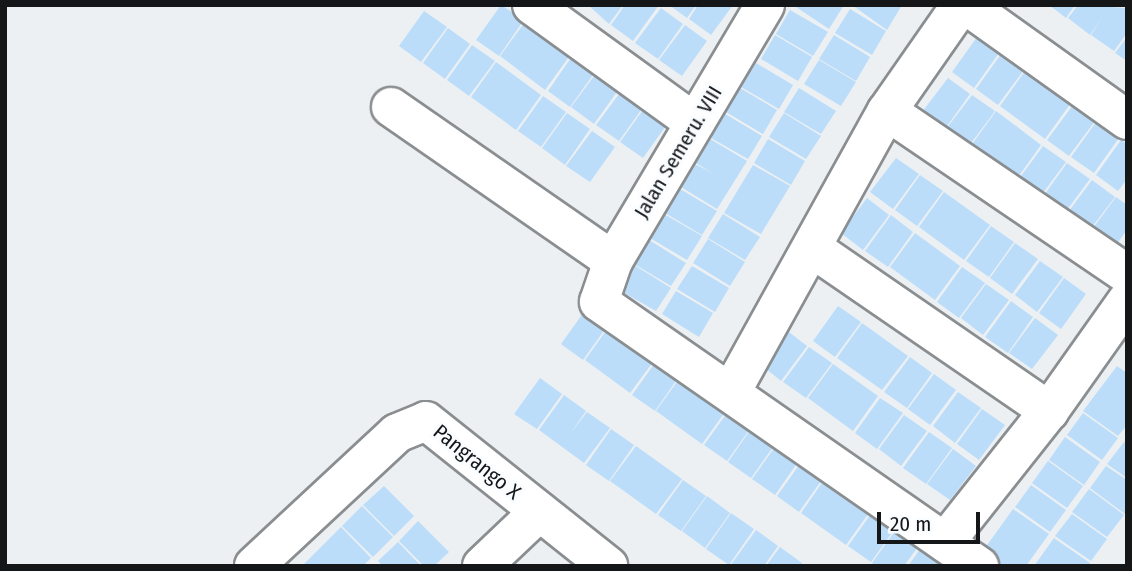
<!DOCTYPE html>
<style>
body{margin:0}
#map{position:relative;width:1132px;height:571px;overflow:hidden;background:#ecf0f3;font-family:"Fira Sans Condensed",sans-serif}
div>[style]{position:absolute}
.building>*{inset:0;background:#bbddfa}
.roads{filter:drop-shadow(2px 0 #8a8e90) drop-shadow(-2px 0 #8a8e90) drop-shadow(0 2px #8a8e90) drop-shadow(0 -2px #8a8e90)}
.street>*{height:38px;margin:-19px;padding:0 19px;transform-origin:19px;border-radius:19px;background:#fff}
span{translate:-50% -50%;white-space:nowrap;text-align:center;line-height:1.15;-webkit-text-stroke:6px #fafdff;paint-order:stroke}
.street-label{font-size:21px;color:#151617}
.frame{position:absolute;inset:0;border:7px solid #151617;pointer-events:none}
.scale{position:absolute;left:877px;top:512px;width:103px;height:32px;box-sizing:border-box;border:4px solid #151617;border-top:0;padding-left:9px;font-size:21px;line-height:24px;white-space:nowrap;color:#151617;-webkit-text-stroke:5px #fafdff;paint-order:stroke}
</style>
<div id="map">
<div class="building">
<i style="clip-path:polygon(501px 5px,524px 20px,499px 56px,476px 40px)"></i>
<i style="clip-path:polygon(588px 5px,623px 5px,609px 24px)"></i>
<i style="clip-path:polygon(625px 5px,659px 5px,633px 41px,611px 25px)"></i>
<i style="clip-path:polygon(669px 5px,696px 5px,687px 18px)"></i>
<i style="clip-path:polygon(698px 5px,733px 5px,711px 35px,689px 19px)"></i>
<i style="clip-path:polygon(793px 5px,844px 5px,829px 29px)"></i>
<i style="clip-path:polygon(852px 5px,902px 5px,887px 30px)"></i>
<i style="clip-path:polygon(1049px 5px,1075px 5px,1066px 18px)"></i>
<i style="clip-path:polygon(1078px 5px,1127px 8px,1127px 33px,1114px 51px,1091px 35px,1102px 18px,1090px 35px,1068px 18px)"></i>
<i style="clip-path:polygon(661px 8px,683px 24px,658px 59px,635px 43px)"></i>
<i style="clip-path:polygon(850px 9px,886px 31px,872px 55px,835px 33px)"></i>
<i style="clip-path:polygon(790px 10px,828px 32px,813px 56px,776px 34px)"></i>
<i style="clip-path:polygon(424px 11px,447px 27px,421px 62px,399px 46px)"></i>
<i style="clip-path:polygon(525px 22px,571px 54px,545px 90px,500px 56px)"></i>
<i style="clip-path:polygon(685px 25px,707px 41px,682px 76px,659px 60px)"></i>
<i style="clip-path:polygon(448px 28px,470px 44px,445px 79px,423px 63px)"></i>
<i style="clip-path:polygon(775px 35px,812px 57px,798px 81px,761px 59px)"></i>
<i style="clip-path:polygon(834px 35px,870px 57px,856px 81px,819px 59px)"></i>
<i style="clip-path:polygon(977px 37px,999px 53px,974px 88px,952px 72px)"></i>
<i style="clip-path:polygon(1127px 37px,1127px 61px,1115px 53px)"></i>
<i style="clip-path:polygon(472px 45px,495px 61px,469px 96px,447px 80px)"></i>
<i style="clip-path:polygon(1001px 54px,1024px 70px,998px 105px,976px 89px)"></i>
<i style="clip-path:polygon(573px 55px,595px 72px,570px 107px,548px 91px)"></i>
<i style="clip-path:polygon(819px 60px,856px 82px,841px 106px,804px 84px)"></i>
<i style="clip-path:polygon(496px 62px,541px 95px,516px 130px,471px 97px)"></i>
<i style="clip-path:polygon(756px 63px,793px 85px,779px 109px,741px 87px)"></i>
<i style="clip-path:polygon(1025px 71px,1071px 103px,1045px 139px,1000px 106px)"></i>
<i style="clip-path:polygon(597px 72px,619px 89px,594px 124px,571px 107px)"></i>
<i style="clip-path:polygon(948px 78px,970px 94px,945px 129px,922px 112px)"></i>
<i style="clip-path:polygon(740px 88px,777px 110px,763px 134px,726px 112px)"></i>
<i style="clip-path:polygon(799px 88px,836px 111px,821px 134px,784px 112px)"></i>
<i style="clip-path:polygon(622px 90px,644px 106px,619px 141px,596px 125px)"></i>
<i style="clip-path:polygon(972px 95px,995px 111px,969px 146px,946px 129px)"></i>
<i style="clip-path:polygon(543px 96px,566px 112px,541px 147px,518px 131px)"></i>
<i style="clip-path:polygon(1073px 105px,1095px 121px,1069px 156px,1047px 140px)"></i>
<i style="clip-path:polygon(645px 107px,668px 123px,643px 158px,620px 142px)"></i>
<i style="clip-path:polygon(996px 111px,1041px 145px,1016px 180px,970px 147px)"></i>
<i style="clip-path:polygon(567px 113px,590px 129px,565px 165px,542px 148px)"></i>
<i style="clip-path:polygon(784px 113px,821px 136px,806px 159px,769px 137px)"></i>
<i style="clip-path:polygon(725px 114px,762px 136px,748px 159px,711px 138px)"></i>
<i style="clip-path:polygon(1096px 122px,1119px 138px,1094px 173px,1071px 157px)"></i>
<i style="clip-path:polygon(592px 131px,615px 147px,590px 182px,566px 166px)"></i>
<i style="clip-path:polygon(710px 139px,747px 161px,717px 209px,681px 187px,695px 164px,712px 173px,696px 163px)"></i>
<i style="clip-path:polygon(768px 139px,805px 161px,791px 185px,754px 163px)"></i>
<i style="clip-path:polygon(1121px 140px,1127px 144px,1127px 179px,1118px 191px,1096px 175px)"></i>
<i style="clip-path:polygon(1043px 146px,1066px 162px,1040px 197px,1018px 180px)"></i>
<i style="clip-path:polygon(896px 158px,919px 174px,893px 209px,870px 192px)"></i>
<i style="clip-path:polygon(1067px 163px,1090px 179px,1064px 214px,1042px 198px)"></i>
<i style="clip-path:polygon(753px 165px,790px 186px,761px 234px,724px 213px)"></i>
<i style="clip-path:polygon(920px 175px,943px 191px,917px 226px,895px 210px)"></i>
<i style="clip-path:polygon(1092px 180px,1115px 197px,1089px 231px,1066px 215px)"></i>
<i style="clip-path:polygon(680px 189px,717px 211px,702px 235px,665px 213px)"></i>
<i style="clip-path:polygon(944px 192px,990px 225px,964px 260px,919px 227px)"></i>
<i style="clip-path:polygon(1116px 197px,1127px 205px,1127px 230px,1113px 249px,1090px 232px)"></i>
<i style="clip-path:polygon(867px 198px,889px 215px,863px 250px,841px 233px)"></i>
<i style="clip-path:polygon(664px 214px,702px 236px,687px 260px,650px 238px)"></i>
<i style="clip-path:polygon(723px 214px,760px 237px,745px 260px,708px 238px)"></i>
<i style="clip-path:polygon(891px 215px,913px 232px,888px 267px,865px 251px)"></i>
<i style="clip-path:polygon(991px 226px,1014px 242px,989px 277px,966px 261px)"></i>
<i style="clip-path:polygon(915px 233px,960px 266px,935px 300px,890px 267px)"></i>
<i style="clip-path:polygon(708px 239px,745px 262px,730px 286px,693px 263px)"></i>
<i style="clip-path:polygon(649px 240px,686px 263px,671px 286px,634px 264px)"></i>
<i style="clip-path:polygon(1015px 243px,1038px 259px,1012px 294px,990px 278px)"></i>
<i style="clip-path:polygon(1040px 261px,1063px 277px,1037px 312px,1015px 295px)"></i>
<i style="clip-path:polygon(634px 265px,671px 288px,656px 311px,619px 290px)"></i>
<i style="clip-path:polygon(692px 266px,729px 288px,715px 312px,677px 289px)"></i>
<i style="clip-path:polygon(962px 267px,985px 283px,959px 318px,937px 302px)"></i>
<i style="clip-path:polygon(1064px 278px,1086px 294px,1061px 329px,1039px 313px)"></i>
<i style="clip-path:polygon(986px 284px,1009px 300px,983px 335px,961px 318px)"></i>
<i style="clip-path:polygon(676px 291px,713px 313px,699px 337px,662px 314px)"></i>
<i style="clip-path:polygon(1011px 301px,1033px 317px,1008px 353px,985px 337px)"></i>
<i style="clip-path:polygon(838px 306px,861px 322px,835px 357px,813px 341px)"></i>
<i style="clip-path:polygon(586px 309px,608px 325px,583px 360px,561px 344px)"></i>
<i style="clip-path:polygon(1035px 318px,1058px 335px,1032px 369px,1009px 353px)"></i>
<i style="clip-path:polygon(862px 323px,908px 356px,882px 390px,837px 358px)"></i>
<i style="clip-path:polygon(610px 325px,656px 358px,630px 393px,585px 360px)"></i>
<i style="clip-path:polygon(785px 329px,807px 346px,781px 381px,760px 364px)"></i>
<i style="clip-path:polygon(809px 347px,832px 363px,806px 398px,783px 382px)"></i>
<i style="clip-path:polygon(910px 357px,932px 373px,907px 408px,884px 392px)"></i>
<i style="clip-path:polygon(657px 360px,680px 375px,655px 411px,632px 395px)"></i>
<i style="clip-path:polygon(833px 364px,878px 396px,853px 431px,808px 398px)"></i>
<i style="clip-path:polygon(1117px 366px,1127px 373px,1127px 425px,1118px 436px,1083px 411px)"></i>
<i style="clip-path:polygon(934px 374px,956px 390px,930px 425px,908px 409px)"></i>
<i style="clip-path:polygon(681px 376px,728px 408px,702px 444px,656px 411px)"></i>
<i style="clip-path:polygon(540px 378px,562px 394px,537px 429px,514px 414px)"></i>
<i style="clip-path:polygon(958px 392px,981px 408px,955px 443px,933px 426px)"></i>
<i style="clip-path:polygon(564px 395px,586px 411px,570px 434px,587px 412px,610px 428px,584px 463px,539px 430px)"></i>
<i style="clip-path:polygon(880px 398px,903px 413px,877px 449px,855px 433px)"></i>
<i style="clip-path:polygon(982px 409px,1005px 425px,979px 460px,957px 444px)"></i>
<i style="clip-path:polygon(729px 410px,752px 426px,727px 461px,704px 445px)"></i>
<i style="clip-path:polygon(1083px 413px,1118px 438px,1102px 460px,1067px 435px)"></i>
<i style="clip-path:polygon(904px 415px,927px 431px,901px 466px,879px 449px)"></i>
<i style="clip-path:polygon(753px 426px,776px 443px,751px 478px,728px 462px)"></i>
<i style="clip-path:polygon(611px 429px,634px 445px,609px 481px,586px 465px)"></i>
<i style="clip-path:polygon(929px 432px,952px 448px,926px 484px,903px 468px)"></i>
<i style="clip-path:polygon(1065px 437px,1100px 462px,1084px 485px,1049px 460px)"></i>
<i style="clip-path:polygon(1124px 442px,1127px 444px,1127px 478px,1107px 464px)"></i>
<i style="clip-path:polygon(777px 444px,800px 459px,775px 495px,752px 479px)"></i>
<i style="clip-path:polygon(636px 446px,682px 479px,656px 514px,610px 481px)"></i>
<i style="clip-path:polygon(953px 449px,976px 466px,950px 500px,927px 484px)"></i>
<i style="clip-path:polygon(802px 461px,824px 477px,799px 512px,777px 496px)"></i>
<i style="clip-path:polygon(1048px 461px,1083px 486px,1067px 508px,1032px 483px)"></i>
<i style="clip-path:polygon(1106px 466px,1127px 480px,1125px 514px,1090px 488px)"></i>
<i style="clip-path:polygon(826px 477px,871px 510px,846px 545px,801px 513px)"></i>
<i style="clip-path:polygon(683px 480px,706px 496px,681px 531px,658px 515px)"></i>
<i style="clip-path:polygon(1031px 485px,1066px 510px,1050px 532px,1015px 507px)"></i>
<i style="clip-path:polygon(384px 486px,414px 516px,394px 536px,363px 505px)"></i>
<i style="clip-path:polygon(1089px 489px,1124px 515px,1107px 537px,1072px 512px)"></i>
<i style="clip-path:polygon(707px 496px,730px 513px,705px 548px,682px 531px)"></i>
<i style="clip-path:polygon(362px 506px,393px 537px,373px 557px,342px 526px)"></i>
<i style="clip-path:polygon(1013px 509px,1049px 534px,1026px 566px,996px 566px,980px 555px)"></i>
<i style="clip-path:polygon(873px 511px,896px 527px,871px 562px,848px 546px)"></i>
<i style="clip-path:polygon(731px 513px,754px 529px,729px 565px,706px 549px)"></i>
<i style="clip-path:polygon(1072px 514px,1107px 539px,1091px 561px,1055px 536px)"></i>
<i style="clip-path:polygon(418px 521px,449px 552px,434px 566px,424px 566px,399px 541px)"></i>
<i style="clip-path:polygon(341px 527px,371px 558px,363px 566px,302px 566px)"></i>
<i style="clip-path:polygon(897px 528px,920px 544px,904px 566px,876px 566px,872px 563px)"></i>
<i style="clip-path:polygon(756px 530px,778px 546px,764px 566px,730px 566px)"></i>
<i style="clip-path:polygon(1054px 538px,1090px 563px,1088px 566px,1034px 566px)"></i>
<i style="clip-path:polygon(398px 542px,421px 566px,383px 566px,378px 561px)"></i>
<i style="clip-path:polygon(923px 545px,945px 561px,942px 566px,908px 566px)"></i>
<i style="clip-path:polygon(780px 547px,802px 563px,800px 566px,766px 566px)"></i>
</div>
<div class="roads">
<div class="street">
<i style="left:532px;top:5px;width:201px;rotate:35.9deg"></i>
<i style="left:765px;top:5px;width:298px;rotate:120.7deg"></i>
<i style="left:613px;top:261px;width:43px;rotate:108.9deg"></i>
<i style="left:599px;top:302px;width:463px;rotate:34.8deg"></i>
<i style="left:966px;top:5px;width:198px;rotate:35.5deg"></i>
<i style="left:391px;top:107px;width:270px;rotate:34.7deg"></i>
<i style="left:887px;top:111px;width:290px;rotate:34.2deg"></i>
<i style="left:812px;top:248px;width:288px;rotate:34.5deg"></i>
<i style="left:731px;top:392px;width:321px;rotate:-61deg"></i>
<i style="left:887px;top:111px;width:129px;rotate:-55.1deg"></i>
<i style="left:945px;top:542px;width:167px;rotate:-51.6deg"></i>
<i style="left:1049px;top:411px;width:135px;rotate:-54.7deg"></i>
<i style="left:254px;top:566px;width:195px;rotate:-42.9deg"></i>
<i style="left:397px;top:433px;width:31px;rotate:-22deg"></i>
<i style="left:426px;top:421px;width:233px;rotate:38.5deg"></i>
<i style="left:482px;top:566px;width:79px;rotate:-43.5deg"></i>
</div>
</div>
<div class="street-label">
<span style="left:678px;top:152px;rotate:-59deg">Jalan Semeru. VIII</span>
<span style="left:477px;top:462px;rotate:39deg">Pangrango X</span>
</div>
<div class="frame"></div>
<div class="scale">20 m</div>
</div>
